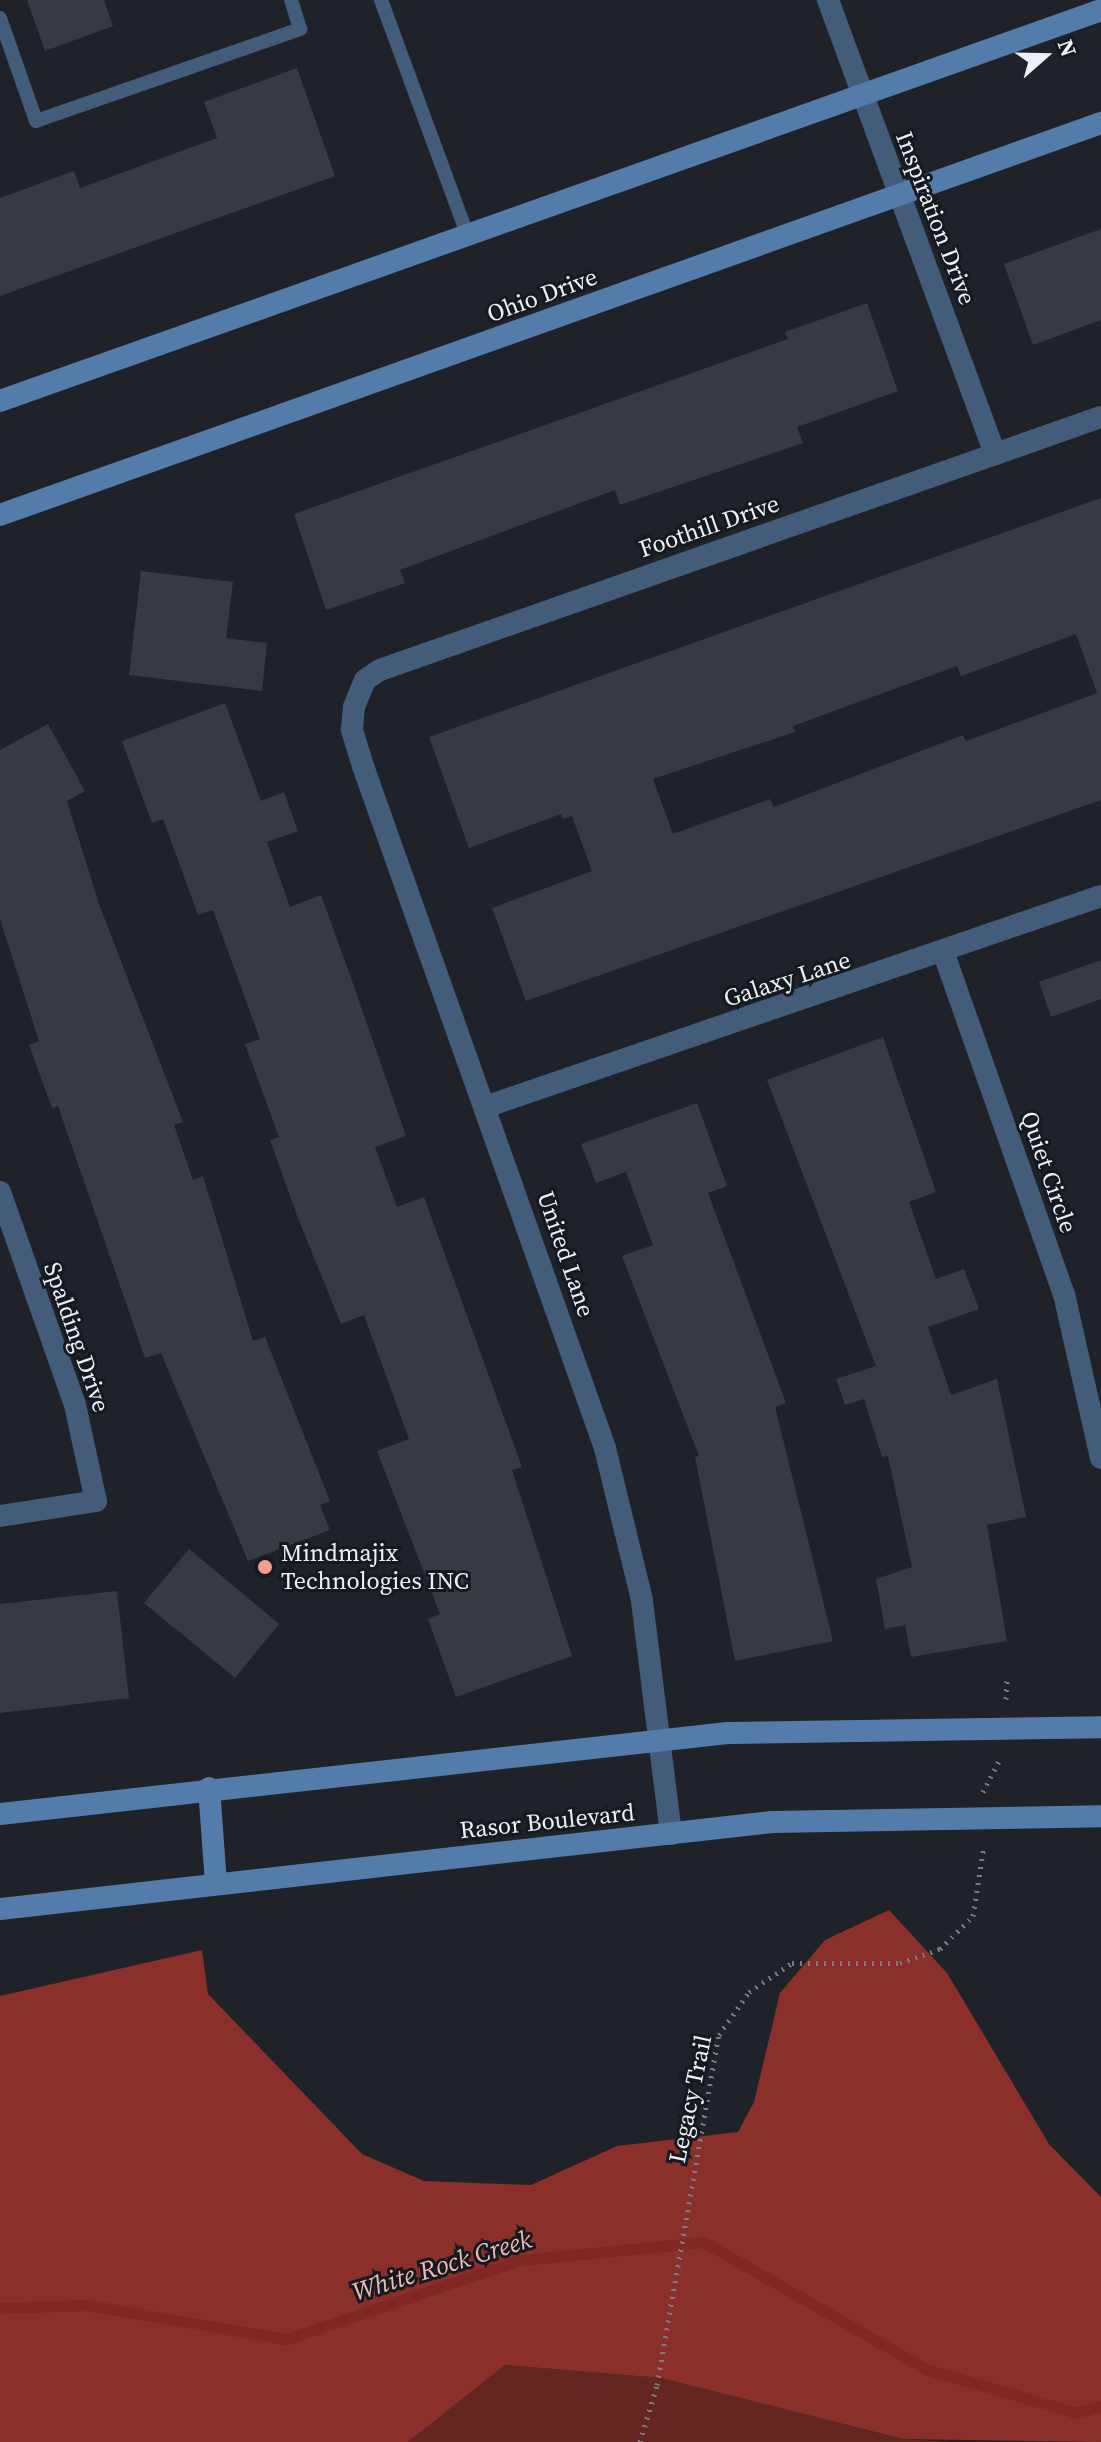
<!DOCTYPE html>
<style>
body{margin:0}
#map{position:relative;width:1101px;height:2442px;overflow:hidden;background:#1f2329;font-family:"Source Serif 4",serif}
div>[style]{position:absolute}
.green>*{inset:0;background:#642621}
.forest>*{inset:0;background:#8a2f29}
.stream>*{height:11px;margin:-5.5px;padding:0 5.5px;transform-origin:5.5px;border-radius:5.5px;background:#822723}
.building>*{inset:0;background:#363b41}
.path>*{height:5px;margin-top:-2.5px;transform-origin:0;background:repeating-linear-gradient(90deg,#787c81 0 2px,transparent 0 8px)}
.service>*{height:14px;margin:-7px;padding:0 7px;transform-origin:7px;border-radius:7px;background:#435c79}
.minor>*{height:22px;margin:-11px;padding:0 11px;transform-origin:11px;border-radius:11px;background:#435c79}
.secondary>*{height:22px;margin:-11px;padding:0 11px;transform-origin:11px;border-radius:11px;background:#537caa}
.dots>*{width:22px;height:22px;translate:-50% -50%;box-sizing:border-box;border:4px solid #151a20;border-radius:50%}
span{translate:-50% -50%;white-space:nowrap;text-align:center;line-height:1.15;-webkit-text-stroke:6px #151a20;paint-order:stroke}
.street-label{font-size:24px;color:#edf0f4}
.poi-label{font-size:24px;color:#edf0f4}
.left{translate:0 -50%;text-align:left}
.water-label{font-size:26px;color:#efbab3;font-style:italic}
.north{position:absolute;left:1005px;top:16px;width:80px;height:80px;-webkit-text-stroke:6px #151a20;paint-order:stroke;rotate:70deg;font-size:22px;font-weight:700;line-height:32px;text-align:center;color:#edf0f4}
.north::after{content:'';display:block;margin:auto;width:28px;height:36px;background:#edf0f4;clip-path:polygon(50% 0,100% 100%,50% 72%,0 100%)}
</style>
<div id="map">
<div class="green">
<i style="clip-path:polygon(505px 2365px,661px 2378px,903px 2439px,952px 2442px,408px 2442px)"></i>
</div>
<div class="forest">
<i style="clip-path:polygon(889px 1910px,947px 1973px,1049px 2144px,1101px 2197px,1101px 2442px,903px 2439px,661px 2378px,505px 2365px,408px 2442px,0 2442px,0 1996px,202px 1950px,208px 1994px,362px 2154px,424px 2181px,531px 2185px,617px 2146px,738px 2132px,754px 2102px,780px 1993px,825px 1940px)"></i>
</div>
<div class="stream">
<i style="left:0;top:2308px;width:87px;rotate:-2deg"></i>
<i style="left:87px;top:2305px;width:202px;rotate:9.7deg"></i>
<i style="left:286px;top:2339px;width:248px;rotate:-18.6deg"></i>
<i style="left:521px;top:2260px;width:184px;rotate:-5.6deg"></i>
<i style="left:704px;top:2242px;width:256px;rotate:29.8deg"></i>
<i style="left:926px;top:2369px;width:156px;rotate:16.3deg"></i>
<i style="left:1076px;top:2413px;width:26px;rotate:-16deg"></i>
</div>
<div class="building">
<i style="clip-path:polygon(27px 0,104px 0,113px 26px,45px 51px)"></i>
<i style="clip-path:polygon(297px 68px,335px 176px,0 296px,0 198px,74px 171px,80px 188px,217px 138px,204px 102px)"></i>
<i style="clip-path:polygon(1101px 229px,1101px 320px,1033px 345px,1004px 264px)"></i>
<i style="clip-path:polygon(867px 303px,898px 391px,797px 427px,803px 443px,620px 505px,615px 490px,400px 570px,405px 583px,326px 610px,294px 514px,788px 339px,785px 332px)"></i>
<i style="clip-path:polygon(evenodd,1101px 498px,1101px 800px,526px 1001px,492px 908px,592px 871px,572px 816px,563px 819px,561px 814px,469px 848px,429px 737px,1101px 498px,1076px 634px,1097px 693px,966px 741px,963px 735px,774px 807px,770px 799px,673px 834px,653px 779px,795px 732px,793px 726px,957px 666px,961px 676px,1076px 634px)"></i>
<i style="clip-path:polygon(141px 571px,233px 582px,226px 638px,267px 643px,262px 691px,129px 675px)"></i>
<i style="clip-path:polygon(225px 703px,261px 801px,284px 792px,298px 831px,267px 842px,290px 907px,321px 895px,351px 978px,406px 1136px,375px 1147px,397px 1207px,424px 1197px,522px 1467px,512px 1470px,572px 1656px,456px 1697px,428px 1619px,440px 1614px,377px 1451px,409px 1439px,364px 1315px,341px 1324px,298px 1218px,270px 1140px,279px 1137px,245px 1044px,260px 1039px,213px 910px,198px 915px,163px 819px,152px 823px,122px 741px)"></i>
<i style="clip-path:polygon(48px 724px,85px 791px,67px 801px,99px 904px,183px 1122px,174px 1125px,193px 1180px,203px 1176px,253px 1341px,265px 1337px,330px 1501px,320px 1505px,330px 1530px,248px 1561px,161px 1353px,145px 1358px,58px 1106px,52px 1108px,29px 1045px,39px 1041px,0 919px,0 750px)"></i>
<i style="clip-path:polygon(1101px 960px,1101px 999px,1051px 1017px,1039px 982px)"></i>
<i style="clip-path:polygon(883px 1037px,936px 1192px,909px 1202px,936px 1279px,964px 1269px,979px 1309px,928px 1327px,951px 1395px,997px 1379px,1026px 1517px,987px 1525px,1007px 1641px,911px 1657px,905px 1625px,885px 1629px,876px 1579px,912px 1567px,888px 1456px,882px 1457px,864px 1399px,845px 1405px,836px 1379px,876px 1366px,767px 1080px)"></i>
<i style="clip-path:polygon(697px 1103px,727px 1186px,708px 1193px,786px 1403px,775px 1407px,833px 1641px,735px 1661px,695px 1457px,699px 1456px,622px 1256px,653px 1245px,626px 1172px,596px 1183px,581px 1144px)"></i>
<i style="clip-path:polygon(189px 1549px,279px 1624px,235px 1678px,144px 1603px)"></i>
<i style="clip-path:polygon(117px 1591px,129px 1698px,0 1713px,0 1604px)"></i>
</div>
<div class="path">
<i style="left:1006px;top:1699px;width:19px;rotate:-87deg"></i>
<i style="left:983px;top:1792px;width:37px;rotate:-63deg"></i>
<i style="left:640px;top:2442px;width:59px;rotate:-73.4deg"></i>
<i style="left:657px;top:2385px;width:355px;rotate:-80deg"></i>
<i style="left:719px;top:2035px;width:52px;rotate:-55.1deg"></i>
<i style="left:749px;top:1992px;width:52px;rotate:-34deg"></i>
<i style="left:792px;top:1963px;width:108px"></i>
<i style="left:900px;top:1963px;width:42px;rotate:-19.3deg"></i>
<i style="left:940px;top:1949px;width:47px;rotate:-45deg"></i>
<i style="left:973px;top:1916px;width:71px;rotate:-81.1deg"></i>
</div>
<div class="service">
<i style="left:381px;top:0;width:249px;rotate:69.8deg"></i>
<i style="left:0;top:18px;width:109px;rotate:70.7deg"></i>
<i style="left:36px;top:121px;width:280px;rotate:-19.2deg"></i>
<i style="left:300px;top:29px;width:30px;rotate:-107deg"></i>
</div>
<div class="minor">
<i style="left:828px;top:0;width:484px;rotate:69.8deg"></i>
<i style="left:944px;top:954px;width:361px;rotate:70.6deg"></i>
<i style="left:1064px;top:1294px;width:168px;rotate:77.3deg"></i>
<i style="left:488px;top:1106px;width:648px;rotate:-18.91deg"></i>
<i style="left:0;top:1192px;width:226px;rotate:70.6deg"></i>
<i style="left:75px;top:1405px;width:98px;rotate:77.7deg"></i>
<i style="left:96px;top:1501px;width:97px;rotate:171.1deg"></i>
<i style="left:671px;top:1834px;width:236px;rotate:-97.1deg"></i>
<i style="left:642px;top:1600px;width:156px;rotate:-103.7deg"></i>
<i style="left:605px;top:1448px;width:724px;rotate:-109.54deg"></i>
<i style="left:363px;top:766px;width:39px;rotate:-107deg"></i>
<i style="left:352px;top:729px;width:22px;rotate:-85deg"></i>
<i style="left:354px;top:707px;width:29px;rotate:-68deg"></i>
<i style="left:365px;top:680px;width:18px;rotate:-34deg"></i>
<i style="left:380px;top:670px;width:764px;rotate:-19.34deg"></i>
</div>
<div class="secondary">
<i style="left:0;top:401px;width:1168px;rotate:-19.55deg"></i>
<i style="left:0;top:515px;width:1169px;rotate:-19.6deg"></i>
<i style="left:209px;top:1788px;width:96px;rotate:85.8deg"></i>
<i style="left:0;top:1814px;width:732px;rotate:-6.35deg"></i>
<i style="left:728px;top:1733px;width:373px;rotate:-0.9deg"></i>
<i style="left:0;top:1909px;width:777px;rotate:-6.43deg"></i>
<i style="left:772px;top:1822px;width:329px;rotate:-1deg"></i>
</div>
<div class="dots">
<i style="left:265px;top:1567px;background:#f59c92"></i>
</div>
<div class="street-label">
<span style="left:936px;top:218px;rotate:69deg">Inspiration Drive</span>
<span style="left:542px;top:295px;rotate:-20deg">Ohio Drive</span>
<span style="left:709px;top:526px;rotate:-19deg">Foothill Drive</span>
<span style="left:787px;top:979px;rotate:-18deg">Galaxy Lane</span>
<span style="left:1049px;top:1172px;rotate:71deg">Quiet Circle</span>
<span style="left:566px;top:1254px;rotate:71deg">United Lane</span>
<span style="left:77px;top:1337px;rotate:71deg">Spalding Drive</span>
<span style="left:547px;top:1821px;rotate:-6deg">Rasor Boulevard</span>
<span style="left:690px;top:2099px;rotate:-78deg">Legacy Trail</span>
</div>
<div class="poi-label">
<span class="left" style="left:281px;top:1567px">Mindmajix<br>Technologies INC</span>
</div>
<div class="water-label">
<span style="left:442px;top:2266px;rotate:-17deg">White Rock Creek</span>
</div>
<div class="north">N</div>
</div>
